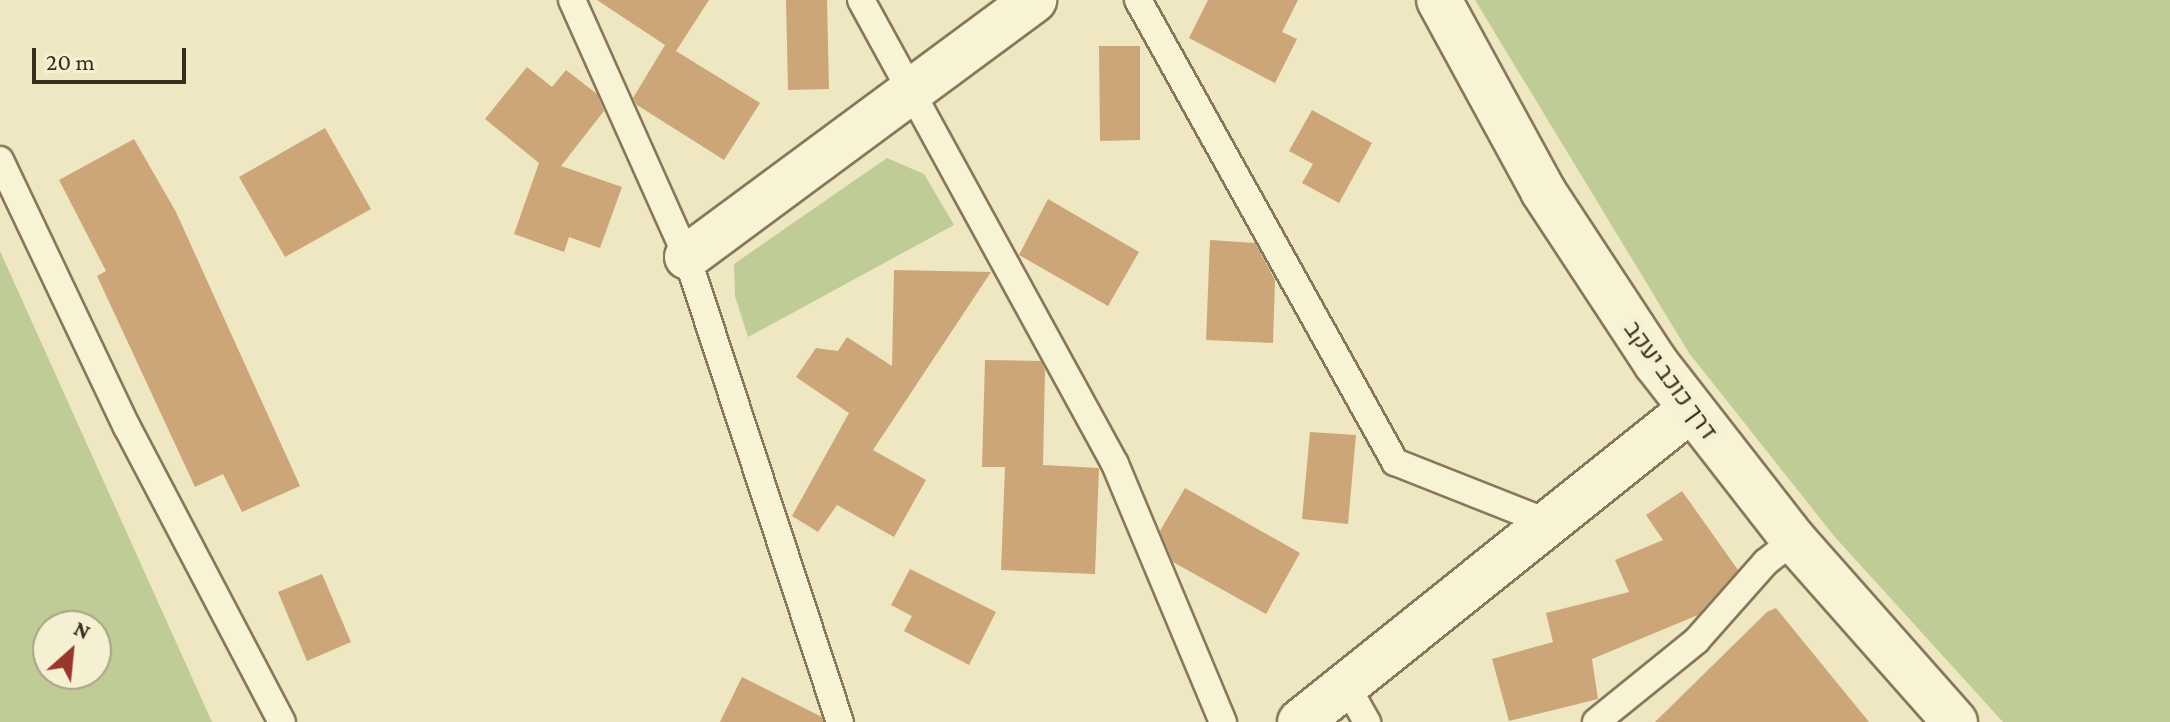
<!DOCTYPE html>
<meta charset="utf-8">
<style>
body{margin:0}
#map{position:relative;width:2170px;height:722px;overflow:hidden;background:#eee7c2;font-family:"Crimson Pro",Heebo,serif}
div>[style]{position:absolute}
.green>*{inset:0;background:#bfcc96}
.building>*{inset:0;background:#cca678}
.roads{filter:drop-shadow(2px 0 #887859) drop-shadow(-2px 0 #887859) drop-shadow(0 2px #887859) drop-shadow(0 -2px #887859)}
.service>*{height:26px;margin:-13px;padding:0 13px;transform-origin:13px;border-radius:13px;background:#f9f3d5}
.minor>*{height:44px;margin:-22px;padding:0 22px;transform-origin:22px;border-radius:22px;background:#f9f3d5}
.tertiary>*{height:44px;margin:-22px;padding:0 22px;transform-origin:22px;border-radius:22px;background:#f9f3d5}
span{translate:-50% -50%;white-space:nowrap;text-align:center;line-height:1.15;-webkit-text-stroke:8px #f5f0d2;paint-order:stroke}
.street-label{font-size:24px;color:#382d1d}
.north{position:absolute;left:32px;top:610px;width:80px;height:80px;box-sizing:border-box;background:#f5f0d2;border:2px solid #a9a28a;border-radius:50%;rotate:27deg;font-size:22px;font-weight:700;line-height:32px;text-align:center;color:#382d1d}
.north::after{content:'';display:block;margin:auto;width:28px;height:36px;background:#973629;clip-path:polygon(50% 0,100% 100%,50% 72%,0 100%)}
.scale{position:absolute;left:32px;top:48px;width:154px;height:36px;box-sizing:border-box;border:4px solid #382d1d;border-top:0;padding-left:10px;font-size:24px;line-height:28px;white-space:nowrap;color:#382d1d;-webkit-text-stroke:6px #f5f0d2;paint-order:stroke}
</style>
<div id="map">
<div class="green">
<i style="clip-path:polygon(1475px 0,2170px 0,2170px 722px,2003px 722px,1834px 536px,1689px 353px)"></i>
<i style="clip-path:polygon(887px 158px,924px 174px,954px 225px,748px 337px,735px 296px,734px 264px)"></i>
<i style="clip-path:polygon(evenodd,0 251px,212px 722px,0 722px,0 251px,48px 626px,96px 626px,96px 674px,48px 674px,48px 626px)"></i>
</div>
<div class="building">
<i style="clip-path:polygon(597px 0,709px 0,676px 51px,760px 103px,724px 160px,637px 105px,633px 98px,665px 45px)"></i>
<i style="clip-path:polygon(786px 0,827px 0,829px 89px,788px 90px)"></i>
<i style="clip-path:polygon(1208px 0,1298px 0,1282px 32px,1297px 39px,1275px 83px,1189px 38px)"></i>
<i style="clip-path:polygon(1099px 46px,1140px 46px,1140px 140px,1100px 141px)"></i>
<i style="clip-path:polygon(527px 67px,552px 87px,566px 70px,597px 94px,604px 111px,561px 166px,622px 187px,600px 248px,569px 237px,564px 252px,514px 234px,539px 163px,485px 119px)"></i>
<i style="clip-path:polygon(1312px 110px,1372px 143px,1339px 203px,1302px 183px,1313px 164px,1289px 151px)"></i>
<i style="clip-path:polygon(325px 128px,371px 209px,285px 257px,239px 177px)"></i>
<i style="clip-path:polygon(134px 139px,176px 212px,300px 486px,242px 512px,223px 474px,195px 487px,97px 276px,106px 271px,59px 180px)"></i>
<i style="clip-path:polygon(1048px 199px,1139px 252px,1108px 306px,1019px 255px)"></i>
<i style="clip-path:polygon(1210px 240px,1255px 243px,1275px 280px,1273px 343px,1206px 340px)"></i>
<i style="clip-path:polygon(894px 270px,991px 272px,873px 450px,926px 480px,894px 537px,837px 505px,818px 532px,792px 516px,849px 413px,796px 377px,816px 348px,838px 351px,847px 337px,892px 366px)"></i>
<i style="clip-path:polygon(985px 360px,1041px 361px,1045px 370px,1043px 465px,1099px 468px,1095px 574px,1001px 570px,1005px 467px,982px 467px)"></i>
<i style="clip-path:polygon(1310px 432px,1356px 435px,1348px 524px,1302px 519px)"></i>
<i style="clip-path:polygon(1185px 488px,1300px 553px,1266px 614px,1173px 562px,1160px 531px)"></i>
<i style="clip-path:polygon(1682px 491px,1738px 570px,1698px 615px,1592px 659px,1598px 699px,1509px 721px,1492px 659px,1553px 642px,1546px 613px,1629px 592px,1615px 560px,1663px 540px,1646px 515px)"></i>
<i style="clip-path:polygon(910px 569px,996px 612px,969px 665px,904px 631px,912px 616px,891px 605px)"></i>
<i style="clip-path:polygon(322px 574px,351px 642px,307px 661px,278px 592px)"></i>
<i style="clip-path:polygon(1776px 608px,1869px 722px,1655px 722px,1767px 612px)"></i>
<i style="clip-path:polygon(742px 677px,822px 717px,823px 722px,720px 722px)"></i>
</div>
<div class="roads">
<div class="service">
<i style="left:572px;top:0;width:282px;rotate:65.9deg"></i>
<i style="left:687px;top:257px;width:490px;rotate:71.8deg"></i>
<i style="left:861px;top:0;width:529px;rotate:61.3deg"></i>
<i style="left:1115px;top:464px;width:280px;rotate:67.3deg"></i>
<i style="left:1138px;top:0;width:529px;rotate:60.91deg"></i>
<i style="left:1395px;top:462px;width:166px;rotate:21.6deg"></i>
<i style="left:0;top:160px;width:296px;rotate:64.6deg"></i>
<i style="left:127px;top:427px;width:333px;rotate:62.3deg"></i>
<i style="left:1346px;top:685px;width:43px;rotate:60.4deg"></i>
<i style="left:1596px;top:722px;width:129px;rotate:-39deg"></i>
<i style="left:1696px;top:641px;width:106px;rotate:-48.5deg"></i>
<i style="left:1766px;top:562px;width:36px;rotate:-38deg"></i>
</div>
<div class="minor">
<i style="left:687px;top:257px;width:432px;rotate:-36.5deg"></i>
<i style="left:1300px;top:722px;width:501px;rotate:-38.68deg"></i>
</div>
<div class="tertiary">
<i style="left:1439px;top:0;width:217px;rotate:61.4deg"></i>
<i style="left:1543px;top:191px;width:206px;rotate:56.7deg"></i>
<i style="left:1656px;top:363px;width:224px;rotate:52.1deg"></i>
<i style="left:1794px;top:540px;width:243px;rotate:48.5deg"></i>
</div>
</div>
<div class="street-label">
<span style="left:1671px;top:380px;rotate:54deg">דרך כוכב יעקב</span>
</div>
<div class="north">N</div>
<div class="scale">20 m</div>
</div>
